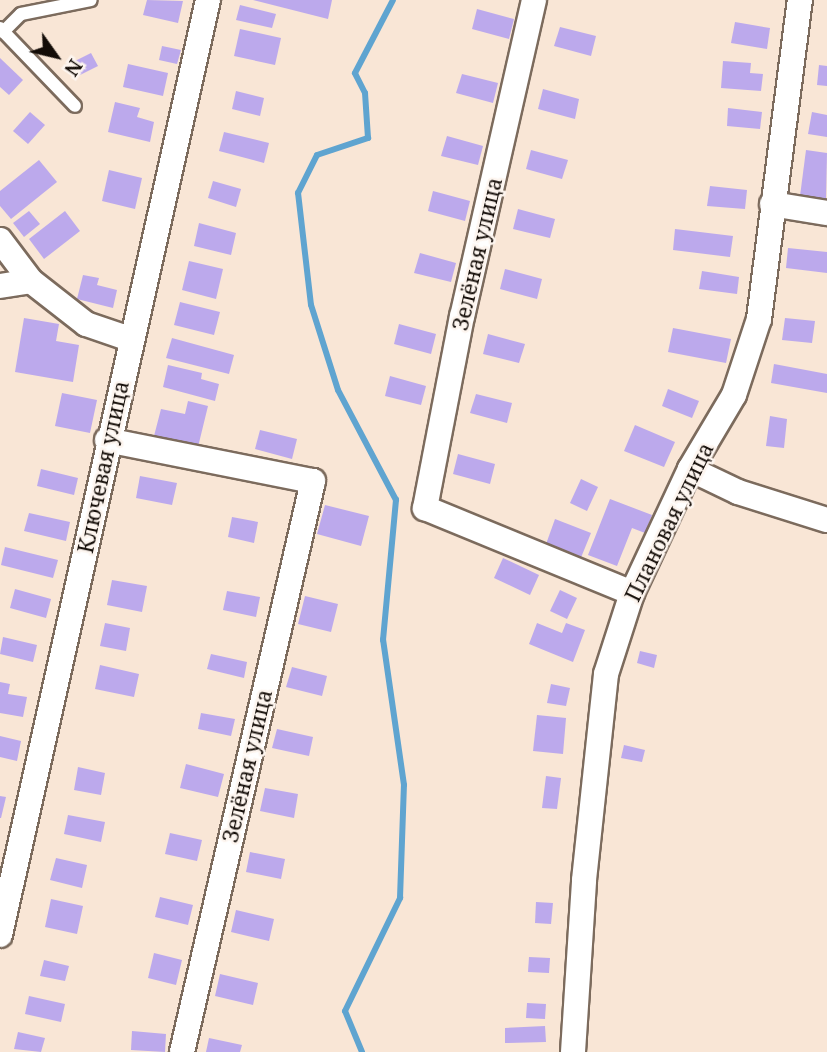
<!DOCTYPE html>
<meta charset="utf-8">
<style>
body{margin:0}
#map{position:relative;width:827px;height:1052px;overflow:hidden;background:#f9e6d6;font-family:"Noto Serif",serif}
div>[style]{position:absolute}
.stream>*{height:6px;margin:-3px;padding:0 3px;transform-origin:3px;border-radius:3px;background:#5fa4d0}
.building>*{inset:0;background:#bca9ec}
.roads{filter:drop-shadow(2px 0 #7c6b5d) drop-shadow(-2px 0 #7c6b5d) drop-shadow(0 2px #7c6b5d) drop-shadow(0 -2px #7c6b5d)}
.service>*{height:12px;margin:-6px;padding:0 6px;transform-origin:6px;border-radius:6px;background:#fff}
.minor>*{height:24px;margin:-12px;padding:0 12px;transform-origin:12px;border-radius:12px;background:#fff}
span{translate:-50% -50%;white-space:nowrap;text-align:center;line-height:1.15;-webkit-text-stroke:5px #fdf5ef;paint-order:stroke}
.street-label{font-size:21px;color:#130c07}
.north{position:absolute;left:21px;top:21px;width:70px;height:70px;-webkit-text-stroke:5px #fdf5ef;paint-order:stroke;rotate:124deg;font-size:19px;font-weight:700;line-height:28px;text-align:center;color:#130c07}
.north::after{content:'';display:block;margin:auto;width:24px;height:32px;background:#130c07;clip-path:polygon(50% 0,100% 100%,50% 72%,0 100%)}
</style>
<div id="map">
<div class="stream">
<i style="left:362px;top:1052px;width:44px;rotate:-112.5deg"></i>
<i style="left:345px;top:1011px;width:126px;rotate:-64deg"></i>
<i style="left:400px;top:898px;width:113px;rotate:-88deg"></i>
<i style="left:404px;top:785px;width:147px;rotate:-98.2deg"></i>
<i style="left:383px;top:640px;width:141px;rotate:-84.7deg"></i>
<i style="left:396px;top:500px;width:124px;rotate:-117.8deg"></i>
<i style="left:338px;top:390px;width:89px;rotate:-107.6deg"></i>
<i style="left:311px;top:305px;width:113px;rotate:-96.6deg"></i>
<i style="left:298px;top:193px;width:42px;rotate:-63.4deg"></i>
<i style="left:317px;top:155px;width:54px;rotate:-18.4deg"></i>
<i style="left:368px;top:138px;width:45px;rotate:-93.8deg"></i>
<i style="left:365px;top:93px;width:22px;rotate:-117deg"></i>
<i style="left:355px;top:73px;width:82px;rotate:-62.5deg"></i>
</div>
<div class="building">
<i style="clip-path:polygon(147px 0,183px 1px,178px 23px,143px 15px)"></i>
<i style="clip-path:polygon(253px 0,332px 0,328px 19px)"></i>
<i style="clip-path:polygon(240px 5px,276px 14px,272px 28px,236px 20px)"></i>
<i style="clip-path:polygon(477px 9px,514px 19px,509px 39px,472px 29px)"></i>
<i style="clip-path:polygon(735px 22px,770px 28px,767px 49px,731px 43px)"></i>
<i style="clip-path:polygon(560px 27px,596px 36px,591px 56px,554px 46px)"></i>
<i style="clip-path:polygon(240px 29px,281px 38px,275px 65px,234px 56px)"></i>
<i style="clip-path:polygon(162px 46px,181px 50px,177px 64px,159px 60px)"></i>
<i style="clip-path:polygon(91px 53px,98px 66px,74px 78px,67px 65px)"></i>
<i style="clip-path:polygon(0 58px,23px 80px,9px 95px,0 87px)"></i>
<i style="clip-path:polygon(723px 61px,751px 63px,750px 73px,763px 74px,761px 91px,721px 88px)"></i>
<i style="clip-path:polygon(128px 64px,168px 73px,163px 96px,123px 87px)"></i>
<i style="clip-path:polygon(819px 65px,827px 66px,827px 86px,817px 85px)"></i>
<i style="clip-path:polygon(462px 74px,498px 83px,493px 103px,456px 93px)"></i>
<i style="clip-path:polygon(543px 89px,579px 99px,575px 119px,538px 109px)"></i>
<i style="clip-path:polygon(236px 91px,264px 98px,260px 116px,232px 109px)"></i>
<i style="clip-path:polygon(115px 102px,140px 108px,137px 117px,154px 122px,150px 142px,108px 132px)"></i>
<i style="clip-path:polygon(728px 108px,762px 112px,760px 129px,727px 126px)"></i>
<i style="clip-path:polygon(30px 112px,45px 125px,28px 144px,13px 131px)"></i>
<i style="clip-path:polygon(812px 112px,827px 115px,827px 137px,808px 134px)"></i>
<i style="clip-path:polygon(224px 132px,269px 143px,264px 163px,219px 151px)"></i>
<i style="clip-path:polygon(447px 136px,483px 146px,478px 165px,441px 156px)"></i>
<i style="clip-path:polygon(531px 150px,568px 160px,562px 179px,526px 169px)"></i>
<i style="clip-path:polygon(806px 150px,827px 153px,826px 199px,800px 196px)"></i>
<i style="clip-path:polygon(39px 160px,57px 182px,11px 219px,0 206px,0 191px)"></i>
<i style="clip-path:polygon(109px 170px,142px 178px,135px 209px,102px 201px)"></i>
<i style="clip-path:polygon(213px 181px,241px 189px,236px 207px,208px 198px)"></i>
<i style="clip-path:polygon(710px 186px,747px 190px,745px 209px,707px 206px)"></i>
<i style="clip-path:polygon(433px 191px,470px 201px,465px 221px,428px 211px)"></i>
<i style="clip-path:polygon(518px 209px,555px 219px,550px 238px,513px 229px)"></i>
<i style="clip-path:polygon(29px 211px,40px 224px,24px 237px,13px 223px)"></i>
<i style="clip-path:polygon(65px 211px,80px 231px,44px 259px,29px 239px)"></i>
<i style="clip-path:polygon(199px 223px,236px 233px,231px 255px,194px 246px)"></i>
<i style="clip-path:polygon(675px 229px,733px 236px,730px 257px,673px 250px)"></i>
<i style="clip-path:polygon(788px 248px,827px 252px,827px 273px,786px 268px)"></i>
<i style="clip-path:polygon(420px 253px,456px 263px,451px 282px,414px 273px)"></i>
<i style="clip-path:polygon(189px 261px,223px 269px,216px 299px,182px 290px)"></i>
<i style="clip-path:polygon(505px 269px,542px 279px,537px 299px,500px 289px)"></i>
<i style="clip-path:polygon(702px 271px,739px 277px,737px 294px,699px 289px)"></i>
<i style="clip-path:polygon(83px 275px,99px 278px,97px 285px,117px 290px,113px 308px,77px 299px)"></i>
<i style="clip-path:polygon(180px 302px,220px 312px,214px 335px,174px 325px)"></i>
<i style="clip-path:polygon(24px 318px,59px 324px,56px 341px,79px 345px,73px 382px,15px 372px)"></i>
<i style="clip-path:polygon(785px 318px,815px 321px,812px 343px,782px 340px)"></i>
<i style="clip-path:polygon(399px 324px,436px 334px,431px 354px,394px 344px)"></i>
<i style="clip-path:polygon(673px 328px,731px 339px,726px 363px,668px 352px)"></i>
<i style="clip-path:polygon(488px 334px,525px 344px,519px 363px,483px 354px)"></i>
<i style="clip-path:polygon(172px 338px,234px 355px,229px 374px,166px 358px)"></i>
<i style="clip-path:polygon(774px 364px,827px 374px,827px 393px,771px 383px)"></i>
<i style="clip-path:polygon(168px 365px,202px 373px,201px 379px,219px 384px,215px 401px,163px 387px)"></i>
<i style="clip-path:polygon(390px 376px,426px 386px,421px 405px,385px 396px)"></i>
<i style="clip-path:polygon(668px 389px,699px 401px,692px 418px,662px 406px)"></i>
<i style="clip-path:polygon(62px 393px,97px 400px,90px 433px,55px 426px)"></i>
<i style="clip-path:polygon(476px 394px,512px 403px,507px 423px,470px 413px)"></i>
<i style="clip-path:polygon(188px 401px,208px 406px,198px 447px,154px 436px,161px 409px,185px 414px)"></i>
<i style="clip-path:polygon(770px 416px,787px 419px,784px 448px,766px 446px)"></i>
<i style="clip-path:polygon(635px 425px,675px 442px,664px 467px,624px 451px)"></i>
<i style="clip-path:polygon(260px 430px,297px 439px,292px 459px,255px 449px)"></i>
<i style="clip-path:polygon(458px 454px,495px 464px,490px 484px,453px 474px)"></i>
<i style="clip-path:polygon(41px 469px,78px 478px,74px 495px,37px 486px)"></i>
<i style="clip-path:polygon(140px 476px,177px 483px,172px 505px,136px 498px)"></i>
<i style="clip-path:polygon(581px 479px,598px 487px,587px 511px,570px 503px)"></i>
<i style="clip-path:polygon(610px 499px,652px 515px,645px 533px,632px 528px,617px 566px,588px 555px)"></i>
<i style="clip-path:polygon(325px 505px,369px 516px,361px 546px,317px 534px)"></i>
<i style="clip-path:polygon(29px 513px,70px 522px,66px 541px,24px 531px)"></i>
<i style="clip-path:polygon(232px 517px,258px 522px,254px 543px,228px 537px)"></i>
<i style="clip-path:polygon(555px 519px,591px 533px,580px 560px,545px 547px)"></i>
<i style="clip-path:polygon(5px 547px,58px 560px,53px 578px,1px 565px)"></i>
<i style="clip-path:polygon(503px 558px,539px 575px,530px 595px,494px 578px)"></i>
<i style="clip-path:polygon(112px 580px,147px 586px,142px 612px,107px 605px)"></i>
<i style="clip-path:polygon(15px 589px,51px 599px,46px 618px,10px 608px)"></i>
<i style="clip-path:polygon(560px 590px,577px 598px,567px 619px,550px 611px)"></i>
<i style="clip-path:polygon(227px 591px,260px 597px,256px 617px,223px 610px)"></i>
<i style="clip-path:polygon(305px 596px,338px 604px,331px 632px,298px 624px)"></i>
<i style="clip-path:polygon(105px 623px,130px 628px,126px 651px,100px 646px)"></i>
<i style="clip-path:polygon(537px 623px,562px 633px,566px 623px,585px 630px,573px 662px,529px 644px)"></i>
<i style="clip-path:polygon(3px 637px,37px 645px,33px 662px,0 654px)"></i>
<i style="clip-path:polygon(640px 651px,657px 655px,654px 668px,637px 663px)"></i>
<i style="clip-path:polygon(211px 654px,247px 662px,244px 678px,207px 669px)"></i>
<i style="clip-path:polygon(100px 665px,139px 674px,134px 697px,95px 689px)"></i>
<i style="clip-path:polygon(292px 667px,327px 676px,322px 696px,286px 687px)"></i>
<i style="clip-path:polygon(0 682px,10px 684px,8px 694px,27px 697px,23px 717px,0 713px)"></i>
<i style="clip-path:polygon(551px 684px,570px 688px,566px 706px,547px 703px)"></i>
<i style="clip-path:polygon(201px 713px,235px 719px,231px 736px,198px 729px)"></i>
<i style="clip-path:polygon(537px 715px,566px 718px,563px 754px,533px 751px)"></i>
<i style="clip-path:polygon(277px 729px,313px 737px,309px 756px,272px 748px)"></i>
<i style="clip-path:polygon(0 736px,21px 741px,17px 761px,0 757px)"></i>
<i style="clip-path:polygon(624px 745px,645px 750px,642px 762px,621px 758px)"></i>
<i style="clip-path:polygon(186px 764px,224px 774px,218px 797px,180px 788px)"></i>
<i style="clip-path:polygon(78px 767px,105px 773px,101px 795px,74px 790px)"></i>
<i style="clip-path:polygon(546px 776px,561px 778px,557px 809px,542px 808px)"></i>
<i style="clip-path:polygon(265px 788px,298px 794px,294px 818px,260px 811px)"></i>
<i style="clip-path:polygon(0 796px,6px 797px,1px 818px,0 818px)"></i>
<i style="clip-path:polygon(68px 815px,105px 822px,101px 842px,64px 834px)"></i>
<i style="clip-path:polygon(170px 833px,202px 840px,197px 861px,165px 854px)"></i>
<i style="clip-path:polygon(250px 852px,285px 859px,281px 879px,246px 872px)"></i>
<i style="clip-path:polygon(56px 858px,87px 865px,82px 888px,50px 880px)"></i>
<i style="clip-path:polygon(160px 897px,193px 905px,188px 925px,155px 917px)"></i>
<i style="clip-path:polygon(51px 899px,83px 906px,77px 934px,45px 927px)"></i>
<i style="clip-path:polygon(536px 902px,553px 903px,551px 924px,535px 923px)"></i>
<i style="clip-path:polygon(236px 910px,274px 919px,269px 941px,231px 932px)"></i>
<i style="clip-path:polygon(154px 953px,182px 960px,176px 985px,148px 978px)"></i>
<i style="clip-path:polygon(529px 957px,550px 958px,549px 973px,528px 972px)"></i>
<i style="clip-path:polygon(44px 960px,69px 966px,65px 981px,40px 976px)"></i>
<i style="clip-path:polygon(220px 974px,258px 983px,253px 1005px,215px 996px)"></i>
<i style="clip-path:polygon(29px 996px,65px 1004px,61px 1022px,25px 1014px)"></i>
<i style="clip-path:polygon(527px 1003px,546px 1004px,545px 1019px,526px 1018px)"></i>
<i style="clip-path:polygon(545px 1026px,546px 1042px,505px 1043px,505px 1028px)"></i>
<i style="clip-path:polygon(132px 1031px,166px 1034px,165px 1052px,131px 1050px)"></i>
<i style="clip-path:polygon(18px 1032px,45px 1038px,41px 1052px,14px 1049px)"></i>
<i style="clip-path:polygon(209px 1038px,242px 1045px,240px 1052px,206px 1052px)"></i>
</div>
<div class="roads">
<div class="service">
<i style="left:0;top:28px;width:108px;rotate:46.1deg"></i>
<i style="left:3px;top:32px;width:25px;rotate:-45deg"></i>
<i style="left:21px;top:14px;width:71px;rotate:-11.3deg"></i>
</div>
<div class="minor">
<i style="left:534px;top:0;width:324px;rotate:102.8deg"></i>
<i style="left:462px;top:316px;width:196px;rotate:100.9deg"></i>
<i style="left:425px;top:508px;width:224px;rotate:22.3deg"></i>
<i style="left:772px;top:204px;width:56px;rotate:9.3deg"></i>
<i style="left:0;top:240px;width:51px;rotate:52.9deg"></i>
<i style="left:31px;top:281px;width:70px;rotate:38deg"></i>
<i style="left:86px;top:324px;width:46px;rotate:18.8deg"></i>
<i style="left:0;top:286px;width:31px;rotate:-9deg"></i>
<i style="left:107px;top:440px;width:210px;rotate:11.3deg"></i>
<i style="left:313px;top:481px;width:586px;rotate:102.92deg"></i>
<i style="left:690px;top:469px;width:53px;rotate:25.6deg"></i>
<i style="left:738px;top:492px;width:93px;rotate:17.5deg"></i>
<i style="left:0;top:935px;width:958px;rotate:-77.46deg"></i>
<i style="left:573px;top:1052px;width:172px;rotate:-86.3deg"></i>
<i style="left:584px;top:880px;width:207px;rotate:-83.9deg"></i>
<i style="left:606px;top:674px;width:85px;rotate:-72.2deg"></i>
<i style="left:632px;top:593px;width:137px;rotate:-64.9deg"></i>
<i style="left:690px;top:469px;width:86px;rotate:-59.3deg"></i>
<i style="left:734px;top:395px;width:80px;rotate:-71.8deg"></i>
<i style="left:759px;top:319px;width:322px;rotate:-82.7deg"></i>
</div>
</div>
<div class="street-label">
<span style="left:477px;top:254px;rotate:-77deg">Зелёная улица</span>
<span style="left:103px;top:467px;rotate:-78deg">Ключевая улица</span>
<span style="left:669px;top:522px;rotate:-64deg">Плановая улица</span>
<span style="left:247px;top:766px;rotate:-77deg">Зелёная улица</span>
</div>
<div class="north">N</div>
</div>
